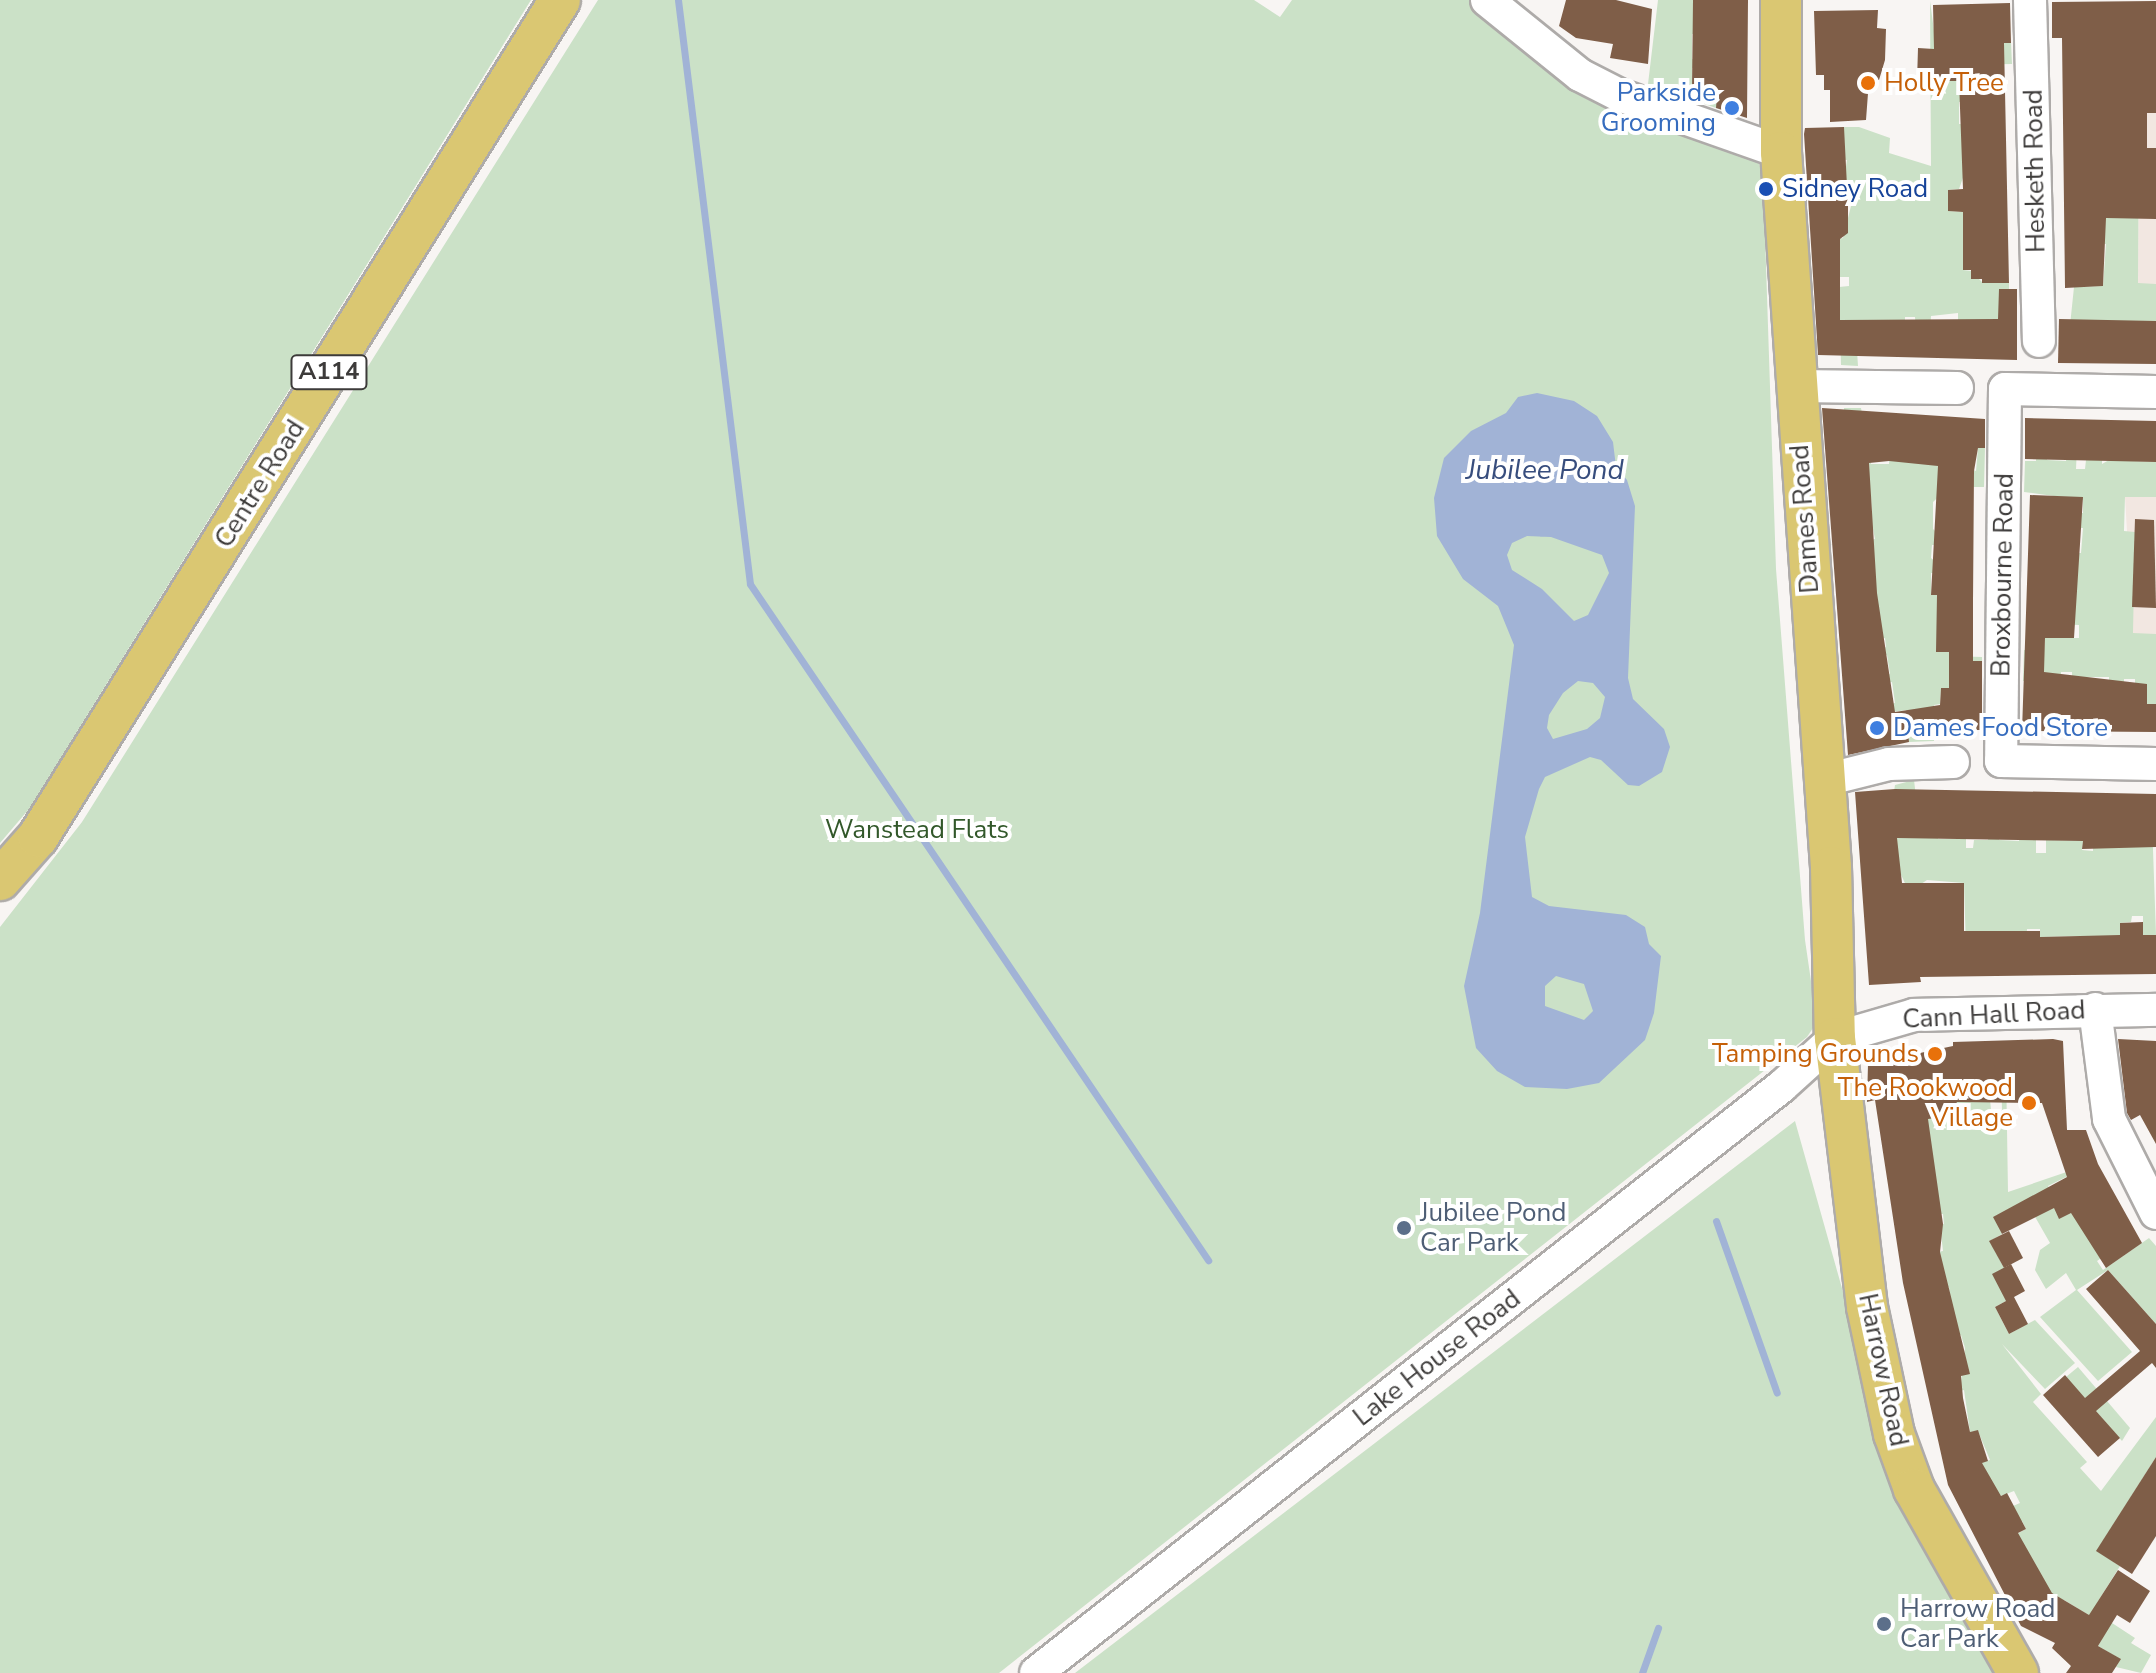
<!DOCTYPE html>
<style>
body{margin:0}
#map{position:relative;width:2156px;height:1673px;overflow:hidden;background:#f8f5f3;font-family:"Nunito Sans",sans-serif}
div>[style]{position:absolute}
.built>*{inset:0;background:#f2e7e1}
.green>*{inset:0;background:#cbe1c7}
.water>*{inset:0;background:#a1b3d6}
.stream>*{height:7px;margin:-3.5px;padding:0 3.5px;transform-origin:3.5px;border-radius:3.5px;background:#a1b3d6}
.building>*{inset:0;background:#7f5e48}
.roads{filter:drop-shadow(2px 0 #aeaba9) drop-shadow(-2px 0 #aeaba9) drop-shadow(0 2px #aeaba9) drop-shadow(0 -2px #aeaba9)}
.minor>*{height:32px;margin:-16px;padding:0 16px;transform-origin:16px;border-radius:16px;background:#fff}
.major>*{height:40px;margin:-20px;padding:0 20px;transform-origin:20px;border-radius:20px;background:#dac772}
.dots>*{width:22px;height:22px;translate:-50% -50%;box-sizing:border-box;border:4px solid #fff;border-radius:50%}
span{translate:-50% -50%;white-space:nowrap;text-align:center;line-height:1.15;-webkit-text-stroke:8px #fff;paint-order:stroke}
.shield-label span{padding:2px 6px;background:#fff;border:2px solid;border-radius:6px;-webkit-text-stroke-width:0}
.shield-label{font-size:24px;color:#3d3b3a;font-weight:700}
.food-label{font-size:26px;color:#c56008}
.left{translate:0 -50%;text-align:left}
.right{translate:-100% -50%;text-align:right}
.shop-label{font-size:26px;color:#366cbe}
.street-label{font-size:26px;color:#3d3b3a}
.transit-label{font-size:26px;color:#164399}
.park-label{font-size:26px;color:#32582a}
.service-label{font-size:26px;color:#4e5e75}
.water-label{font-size:28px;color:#374d7d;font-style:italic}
</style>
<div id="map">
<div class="built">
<i style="clip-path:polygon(2156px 77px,2156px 284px,2138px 284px,2139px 124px)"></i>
<i style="clip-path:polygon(2125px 497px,2156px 497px,2156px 634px,2133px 634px)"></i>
</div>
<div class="green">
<i style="clip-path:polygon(0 0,531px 0,29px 809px,0 843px)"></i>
<i style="clip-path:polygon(598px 0,1254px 0,1280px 17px,1292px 0,1470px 0,1489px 18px,1757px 159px,1763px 174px,1776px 569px,1805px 940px,1817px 1022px,1807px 1037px,999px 1673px,0 1673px,0 927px,82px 822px)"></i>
<i style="clip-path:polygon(1658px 0,1693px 0,1693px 25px,1722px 25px,1722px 34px,1692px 34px,1692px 59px,1723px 59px,1723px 69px,1692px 68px,1692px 88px,1722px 95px,1716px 108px,1648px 84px)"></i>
<i style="clip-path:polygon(1930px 1px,1934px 31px,2011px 43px,2012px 64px,1959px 65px,1959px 93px,1981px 93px,1981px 102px,1959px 102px,1959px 124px,1982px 124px,1959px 189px,1948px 190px,1949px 211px,1963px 212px,1963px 219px,1982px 226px,1963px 227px,1963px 270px,1971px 271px,1983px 283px,2009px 283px,2009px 289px,1998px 319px,1989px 319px,1989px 335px,1958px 334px,1958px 313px,1931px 316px,1930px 334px,1916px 334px,1915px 317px,1905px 317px,1905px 334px,1855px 321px,1858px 366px,1841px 365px,1839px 287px,1849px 286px,1849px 277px,1839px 277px,1837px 239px,1843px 238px,1851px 206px,1850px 191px,1842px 191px,1847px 160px,1834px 159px,1844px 127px,1859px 127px,1890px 138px,1889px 153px,1931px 166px)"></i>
<i style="clip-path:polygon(2139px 124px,2138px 283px,2156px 284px,2156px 321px,2069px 335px,2074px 287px,2103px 286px,2106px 244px,2084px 244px,2093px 218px,2113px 218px)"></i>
<i style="clip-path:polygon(1844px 408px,1861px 408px,1871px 464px,1889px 464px,1890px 448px,1919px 449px,1976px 471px,1978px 448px,1985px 448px,1984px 487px,1949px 487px,1933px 502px,1933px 529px,1950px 545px,1932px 545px,1931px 558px,1949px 573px,1931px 573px,1931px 595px,1949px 595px,1950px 656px,1982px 657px,1982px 661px,1966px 661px,1960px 689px,1941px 689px,1940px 704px,1934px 705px,1934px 741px,1909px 742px,1906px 710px,1874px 715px,1873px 707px,1895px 703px,1892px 682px,1869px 687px,1868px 679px,1890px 674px,1887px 655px,1865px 660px,1886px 647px,1885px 638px,1873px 640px,1880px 613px,1862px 615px,1855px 543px,1828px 545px,1875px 539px,1873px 529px,1854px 530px,1853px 516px,1872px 514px,1871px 497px,1845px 425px)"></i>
<i style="clip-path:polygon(2036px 446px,2047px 447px,2047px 460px,2066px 461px,2067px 447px,2077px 447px,2076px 469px,2085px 469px,2086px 460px,2102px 447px,2102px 464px,2109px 460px,2156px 462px,2156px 497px,2125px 497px,2124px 531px,2135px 532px,2133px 633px,2156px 634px,2156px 704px,2147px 704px,2147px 685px,2135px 684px,2135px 679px,2124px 679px,2124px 705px,2109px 705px,2109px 677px,2086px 677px,2086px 703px,2072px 703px,2072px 672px,2061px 672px,2061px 682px,2023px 681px,2024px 650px,2044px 650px,2045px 638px,2079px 638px,2079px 625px,2054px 624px,2057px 553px,2081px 553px,2083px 528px,2058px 528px,2069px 513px,2083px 513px,2083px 500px,2024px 492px,2025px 461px,2036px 461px)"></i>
<i style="clip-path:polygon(1914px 780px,1921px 838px,1938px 819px,1938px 839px,1966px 839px,1966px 848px,1973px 848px,1974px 840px,1988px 840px,1989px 819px,1999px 819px,1999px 840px,2019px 841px,2020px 820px,2036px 820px,2036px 853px,2046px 853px,2046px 840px,2083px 841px,2082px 850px,2093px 851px,2093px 842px,2152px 821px,2156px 935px,2143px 949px,2143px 916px,2132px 916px,2131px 922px,2120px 923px,2120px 948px,2083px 936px,2040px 937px,2040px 929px,2027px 929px,2026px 949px,1994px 931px,1971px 931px,1966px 950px,1964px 883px,1927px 880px,1909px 892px,1886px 842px,1895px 785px)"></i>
<i style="clip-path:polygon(2006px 1066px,2008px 1192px,2096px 1162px,2048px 1186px,2054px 1197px,2078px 1210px,2116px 1248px,2097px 1261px,2103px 1270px,2149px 1238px,2156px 1246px,2156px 1324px,2108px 1270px,2077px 1290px,2132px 1352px,2098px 1381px,2040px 1317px,2076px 1290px,2066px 1273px,2046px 1289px,2035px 1270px,2040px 1250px,2050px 1243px,2026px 1201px,1994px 1217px,2002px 1234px,1990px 1241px,2004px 1268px,2006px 1301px,1995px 1307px,2009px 1334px,2035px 1320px,2075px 1363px,2045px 1389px,2002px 1344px,2041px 1394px,2033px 1402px,2087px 1462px,2080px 1468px,2101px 1491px,2156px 1417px,2156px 1457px,2097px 1551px,2120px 1566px,2097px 1603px,2112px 1623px,2135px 1638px,2131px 1643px,2151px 1655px,2141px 1673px,2116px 1667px,2120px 1659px,2098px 1646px,2102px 1639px,2087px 1614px,2064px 1600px,2055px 1614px,2006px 1540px,2026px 1529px,2022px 1521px,2016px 1524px,2013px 1506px,2020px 1503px,2014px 1491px,2001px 1496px,1968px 1466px,1990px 1460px,1978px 1431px,1970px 1432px,1964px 1390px,1960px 1391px,1965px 1348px,1961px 1335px,1940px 1340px,1950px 1297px,1949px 1287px,1931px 1289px,1927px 1254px,1943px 1251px,1941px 1234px,1922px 1227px,1944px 1224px,1943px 1214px,1938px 1214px,1923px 1108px,1936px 1118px,1950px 1116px,1957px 1102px,1990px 1099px,1991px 1110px,2002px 1110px,2001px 1075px)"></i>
<i style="clip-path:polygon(1795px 1121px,1879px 1420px,1920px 1536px,1995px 1673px,1075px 1673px)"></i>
<i style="clip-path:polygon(2078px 1367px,2130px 1428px,2122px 1441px,2066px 1377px)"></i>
</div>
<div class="water">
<i style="clip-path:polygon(evenodd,1537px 393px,1574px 401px,1597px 416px,1613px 442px,1616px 467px,1627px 480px,1635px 506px,1628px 678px,1633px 699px,1664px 729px,1670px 747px,1662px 772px,1639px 786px,1628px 785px,1601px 760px,1590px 757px,1545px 777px,1539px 789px,1525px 837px,1532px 897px,1549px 906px,1626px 915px,1645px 927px,1649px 944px,1661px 956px,1654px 1013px,1645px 1040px,1599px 1083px,1567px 1089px,1525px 1087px,1497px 1071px,1476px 1048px,1464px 986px,1480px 913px,1514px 645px,1498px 606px,1463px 579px,1437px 536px,1434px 498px,1444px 458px,1471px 431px,1506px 413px,1518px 397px,1537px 393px,1527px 536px,1551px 537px,1602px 555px,1609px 573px,1588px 615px,1574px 621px,1542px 589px,1512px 570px,1507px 555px,1512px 543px,1527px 536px,1537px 393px,1578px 681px,1593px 683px,1605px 697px,1600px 718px,1587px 729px,1553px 739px,1547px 728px,1549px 715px,1563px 693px,1578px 681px,1537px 393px,1556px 976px,1584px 984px,1593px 1011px,1584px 1020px,1545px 1006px,1545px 986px,1556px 976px)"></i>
</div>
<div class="stream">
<i style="left:678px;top:0;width:588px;rotate:82.97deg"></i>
<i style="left:750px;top:584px;width:817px;rotate:55.88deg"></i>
<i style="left:1716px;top:1221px;width:182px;rotate:70.5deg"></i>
<i style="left:1642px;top:1673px;width:48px;rotate:-70.4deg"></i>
</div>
<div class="building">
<i style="clip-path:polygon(1566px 0,1616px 0,1652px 9px,1648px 64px,1610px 58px,1613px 44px,1576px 38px,1559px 26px)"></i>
<i style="clip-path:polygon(1693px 0,1748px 0,1747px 118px,1716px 108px,1717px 95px,1708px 95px,1708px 88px,1692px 88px)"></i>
<i style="clip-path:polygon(2156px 1px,2156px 113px,2147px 113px,2147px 148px,2156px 148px,2156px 219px,2106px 218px,2103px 286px,2065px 288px,2062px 38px,2052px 38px,2052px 2px)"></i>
<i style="clip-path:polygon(2010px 3px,2011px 43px,2004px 43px,2009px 283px,1982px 283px,1982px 279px,1971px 279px,1971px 270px,1963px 270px,1963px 212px,1948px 211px,1948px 190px,1963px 189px,1959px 81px,1917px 81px,1918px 48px,1934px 49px,1933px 5px)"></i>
<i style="clip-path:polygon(1878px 10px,1877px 28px,1886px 29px,1885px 60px,1879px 80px,1869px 80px,1866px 120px,1830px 122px,1830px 90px,1824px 90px,1824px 75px,1816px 75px,1814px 11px)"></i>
<i style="clip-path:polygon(1844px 127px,1848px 206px,1848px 233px,1840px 239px,1840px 320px,1998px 319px,1999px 289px,2017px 289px,2017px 360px,1818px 355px,1804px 134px,1805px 128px)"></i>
<i style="clip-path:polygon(2059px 319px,2156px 321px,2156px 364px,2058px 363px)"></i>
<i style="clip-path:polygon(evenodd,1822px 408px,1985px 419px,1985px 448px,1978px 448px,1974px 471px,1973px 602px,1973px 661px,1982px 661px,1982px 730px,1908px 730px,1909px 742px,1848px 755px,1822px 408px,1889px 461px,1938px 466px,1931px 595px,1937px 595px,1936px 652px,1949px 652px,1949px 688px,1941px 688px,1940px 705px,1895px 712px,1877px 593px,1869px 463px,1889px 461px)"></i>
<i style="clip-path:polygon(2025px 418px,2156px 421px,2156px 462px,2025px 459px)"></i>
<i style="clip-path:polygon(2030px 495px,2083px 497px,2074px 638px,2045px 638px,2044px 672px,2147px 684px,2147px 704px,2156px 704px,2156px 732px,2022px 731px)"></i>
<i style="clip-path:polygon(2135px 519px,2154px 520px,2156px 608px,2132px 607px)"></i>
<i style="clip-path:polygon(1895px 789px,2156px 794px,2156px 847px,2082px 849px,2083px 841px,1897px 838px,1902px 883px,1964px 883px,1964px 931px,2040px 931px,2040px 937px,2120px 935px,2120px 923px,2143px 922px,2143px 935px,2156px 935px,2156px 974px,1920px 977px,1921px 982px,1869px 985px,1855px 792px)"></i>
<i style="clip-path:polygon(2053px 1039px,2063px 1041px,2067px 1130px,2086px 1130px,2098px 1164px,2142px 1243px,2106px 1268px,2071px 1213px,2059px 1219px,2054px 1208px,2002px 1234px,1993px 1217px,2067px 1177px,2042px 1103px,1957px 1102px,1950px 1116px,1928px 1119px,1943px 1224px,1940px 1252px,1970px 1374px,1961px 1376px,1963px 1398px,1970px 1432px,1978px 1430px,1988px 1461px,1982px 1463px,2001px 1496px,2007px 1493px,2026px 1529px,2018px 1533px,2052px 1593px,2089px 1615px,2118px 1570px,2150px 1591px,2130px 1623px,2117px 1615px,2098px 1646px,2121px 1659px,2112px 1673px,2066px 1673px,2071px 1666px,2052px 1648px,2055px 1643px,2021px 1626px,1948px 1485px,1903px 1283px,1875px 1100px,1867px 1102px,1868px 1064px,1953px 1046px,1953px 1042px)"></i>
<i style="clip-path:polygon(2118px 1039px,2156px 1041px,2156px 1144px,2140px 1115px,2131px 1120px,2127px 1113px)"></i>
<i style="clip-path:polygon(2009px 1231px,2023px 1258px,2004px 1268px,1989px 1241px)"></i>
<i style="clip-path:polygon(2011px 1264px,2025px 1291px,2014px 1297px,2028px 1324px,2009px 1334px,1995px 1307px,2006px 1301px,1992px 1274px)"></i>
<i style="clip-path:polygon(2108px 1270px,2156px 1324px,2156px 1368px,2152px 1363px,2096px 1411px,2120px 1438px,2098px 1457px,2043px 1395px,2065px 1375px,2085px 1398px,2140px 1351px,2086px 1289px)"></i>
<i style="clip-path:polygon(2156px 1457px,2156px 1536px,2132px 1574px,2096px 1551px)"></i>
</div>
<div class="roads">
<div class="minor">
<i style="left:1487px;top:0;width:119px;rotate:38.9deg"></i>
<i style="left:1580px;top:75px;width:44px;rotate:27.1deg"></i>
<i style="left:1619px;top:95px;width:172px;rotate:19.4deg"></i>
<i style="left:2030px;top:0;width:341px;rotate:88.5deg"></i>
<i style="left:1796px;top:386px;width:161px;rotate:0.7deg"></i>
<i style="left:2156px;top:392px;width:151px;rotate:-178.9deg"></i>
<i style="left:2005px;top:389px;width:372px;rotate:90.6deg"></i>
<i style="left:2001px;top:761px;width:155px;rotate:1.1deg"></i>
<i style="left:1825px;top:780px;width:66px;rotate:-14deg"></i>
<i style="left:1889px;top:764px;width:64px;rotate:-1.8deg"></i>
<i style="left:2095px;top:1009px;width:111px;rotate:82.7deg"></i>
<i style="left:2109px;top:1119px;width:105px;rotate:63.4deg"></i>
<i style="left:1036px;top:1673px;width:948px;rotate:-38.19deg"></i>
<i style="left:1781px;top:1087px;width:73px;rotate:-42.2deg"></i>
<i style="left:1835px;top:1038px;width:82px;rotate:-16.2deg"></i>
<i style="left:1914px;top:1015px;width:242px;rotate:-1.2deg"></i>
</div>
<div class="major">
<i style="left:1781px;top:0;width:152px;rotate:90deg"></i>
<i style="left:1781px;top:152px;width:717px;rotate:86deg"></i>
<i style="left:1831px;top:867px;width:171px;rotate:88.7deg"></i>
<i style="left:1835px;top:1038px;width:271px;rotate:83.2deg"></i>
<i style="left:1867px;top:1307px;width:130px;rotate:78deg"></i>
<i style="left:1894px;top:1434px;width:59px;rotate:70deg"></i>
<i style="left:1914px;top:1489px;width:211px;rotate:60.5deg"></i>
<i style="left:0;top:880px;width:57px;rotate:-48.5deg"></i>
<i style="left:38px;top:837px;width:986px;rotate:-58.05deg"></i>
</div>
</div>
<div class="dots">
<i style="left:1868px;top:83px;background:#e8710a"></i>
<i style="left:1732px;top:108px;background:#3f7fe0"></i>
<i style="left:1766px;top:189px;background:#1a4fb4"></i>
<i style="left:1877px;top:728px;background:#3f7fe0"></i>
<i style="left:1935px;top:1054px;background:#e8710a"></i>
<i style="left:2029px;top:1103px;background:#e8710a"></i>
<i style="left:1404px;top:1228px;background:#5c6f8a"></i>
<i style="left:1884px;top:1624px;background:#5c6f8a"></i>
</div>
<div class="shield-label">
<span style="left:329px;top:372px">A114</span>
</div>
<div class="food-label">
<span class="left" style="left:1884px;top:83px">Holly Tree</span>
<span class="right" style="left:1919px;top:1054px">Tamping Grounds</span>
<span class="right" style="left:2013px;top:1103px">The Rookwood<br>Village</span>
</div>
<div class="shop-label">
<span class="right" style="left:1716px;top:108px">Parkside<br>Grooming</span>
<span class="left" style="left:1893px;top:728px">Dames Food Store</span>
</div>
<div class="street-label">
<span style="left:2035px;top:171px;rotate:-91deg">Hesketh Road</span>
<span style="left:260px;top:484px;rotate:-58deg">Centre Road</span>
<span style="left:1805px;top:519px;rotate:-94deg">Dames Road</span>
<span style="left:2003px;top:575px;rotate:-89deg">Broxbourne Road</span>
<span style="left:1994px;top:1015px;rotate:-3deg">Cann Hall Road</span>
<span style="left:1437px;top:1358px;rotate:-38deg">Lake House Road</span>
<span style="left:1883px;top:1370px;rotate:78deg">Harrow Road</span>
</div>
<div class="transit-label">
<span class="left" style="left:1782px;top:189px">Sidney Road</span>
</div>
<div class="park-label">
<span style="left:917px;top:830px">Wanstead Flats</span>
</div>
<div class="service-label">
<span class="left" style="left:1420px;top:1228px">Jubilee Pond<br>Car Park</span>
<span class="left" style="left:1900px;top:1624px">Harrow Road<br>Car Park</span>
</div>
<div class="water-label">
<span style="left:1545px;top:470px">Jubilee Pond</span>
</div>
</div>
